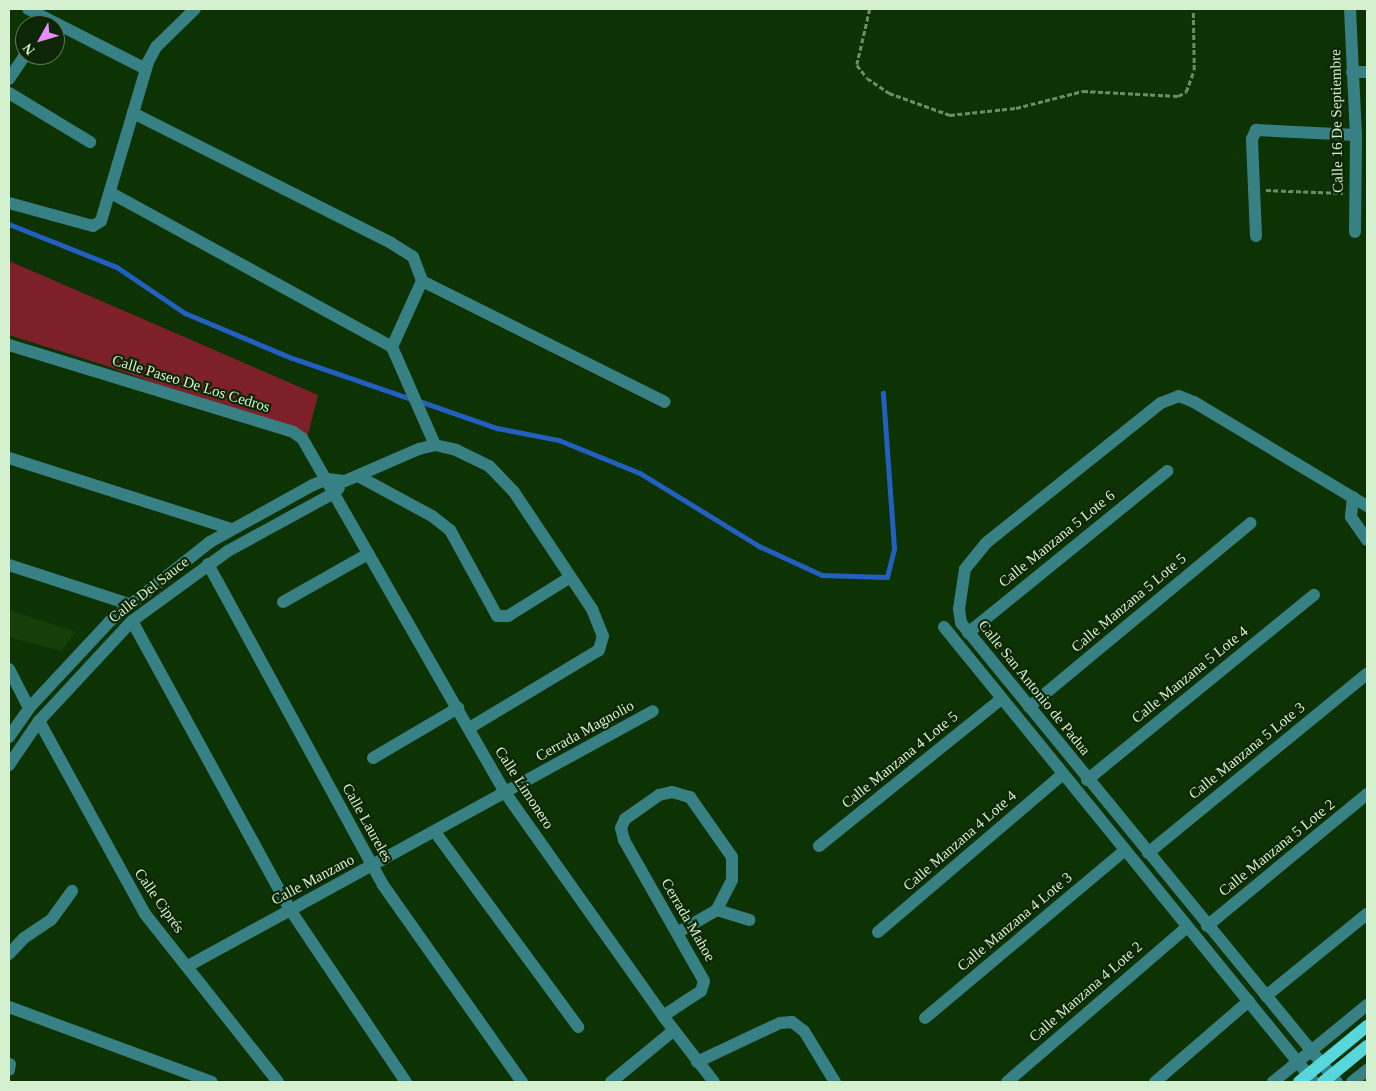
<!DOCTYPE html>
<meta charset="utf-8">
<style>
body{margin:0}
#map{position:relative;width:1376px;height:1091px;overflow:hidden;background:#0d3203;font-family:"Times New Roman",serif}
div>[style]{position:absolute}
.built>*{inset:0;background:#163e09}
.green>*{inset:0;background:#7e202a}
.stream>*{height:4.5px;margin:-2.25px;padding:0 2.25px;transform-origin:2.25px;border-radius:2.25px;background:#225fbf}
.path>*{height:2.5px;margin-top:-1.25px;transform-origin:0;background:repeating-linear-gradient(90deg,#6d8d65 0 5px,transparent 0 7.5px)}
.minor>*{height:12px;margin:-6px;padding:0 6px;transform-origin:6px;border-radius:6px;background:#378185}
.major>*{height:12px;margin:-6px;padding:0 6px;transform-origin:6px;border-radius:6px;background:#57d6db}
span{translate:-50% -50%;white-space:nowrap;text-align:center;line-height:1.15;-webkit-text-stroke:4.5px #0d2606;paint-order:stroke}
.street-label{font-size:15px;color:#d5f0ce}
.frame{position:absolute;inset:0;border:10px solid #d5f0ce;pointer-events:none}
.north{position:absolute;left:15px;top:15px;width:50px;height:50px;box-sizing:border-box;background:#0d2606;border:1px solid #5d7756;border-radius:50%;rotate:231deg;font-size:14px;font-weight:700;line-height:20px;text-align:center;color:#d5f0ce}
.north::after{content:'';display:block;margin:auto;width:18px;height:22px;background:#e88eff;clip-path:polygon(50% 0,100% 100%,50% 72%,0 100%)}
</style>
<div id="map">
<div class="built">
<i style="clip-path:polygon(9px 611px,9px 610px,76px 632px,61px 651px,9px 637px)"></i>
</div>
<div class="green">
<i style="clip-path:polygon(9px 261px,318px 395px,307px 438px,101px 364px,9px 335px)"></i>
</div>
<div class="stream">
<i style="left:9px;top:224px;width:116px;rotate:21.7deg"></i>
<i style="left:117px;top:267px;width:82px;rotate:34.1deg"></i>
<i style="left:185px;top:313px;width:116px;rotate:22.8deg"></i>
<i style="left:292px;top:358px;width:127px;rotate:18.9deg"></i>
<i style="left:419px;top:401px;width:83px;rotate:19.1deg"></i>
<i style="left:497px;top:428px;width:63px;rotate:11deg"></i>
<i style="left:559px;top:440px;width:87px;rotate:22.2deg"></i>
<i style="left:640px;top:473px;width:140px;rotate:31.5deg"></i>
<i style="left:759px;top:546px;width:69px;rotate:24.7deg"></i>
<i style="left:822px;top:575px;width:65px;rotate:1.8deg"></i>
<i style="left:887px;top:577px;width:30px;rotate:-76deg"></i>
<i style="left:894px;top:548px;width:155px;rotate:-94.1deg"></i>
</div>
<div class="path">
<i style="left:870px;top:9px;width:57px;rotate:103.1deg"></i>
<i style="left:857px;top:65px;width:16px;rotate:52deg"></i>
<i style="left:867px;top:78px;width:27px;rotate:34deg"></i>
<i style="left:889px;top:93px;width:65px;rotate:19.8deg"></i>
<i style="left:950px;top:115px;width:66px;rotate:-6.1deg"></i>
<i style="left:1016px;top:108px;width:69px;rotate:-14.2deg"></i>
<i style="left:1083px;top:91px;width:95px;rotate:3deg"></i>
<i style="left:1178px;top:96px;width:9px;rotate:-27deg"></i>
<i style="left:1186px;top:92px;width:23px;rotate:-70deg"></i>
<i style="left:1194px;top:70px;width:61px;rotate:-90.9deg"></i>
<i style="left:1266px;top:190px;width:77px;rotate:2.2deg"></i>
</div>
<div class="minor">
<i style="left:28px;top:9px;width:132px;rotate:27deg"></i>
<i style="left:1350px;top:9px;width:126px;rotate:87.3deg"></i>
<i style="left:1356px;top:135px;width:97px;rotate:90.6deg"></i>
<i style="left:1352px;top:72px;width:15px"></i>
<i style="left:9px;top:79px;width:29px;rotate:-56deg"></i>
<i style="left:9px;top:93px;width:95px;rotate:31.2deg"></i>
<i style="left:133px;top:113px;width:289px;rotate:26.7deg"></i>
<i style="left:391px;top:243px;width:26px;rotate:32deg"></i>
<i style="left:413px;top:257px;width:26px;rotate:69deg"></i>
<i style="left:422px;top:281px;width:271px;rotate:26.5deg"></i>
<i style="left:111px;top:193px;width:320px;rotate:28.7deg"></i>
<i style="left:392px;top:347px;width:72px;rotate:-65.6deg"></i>
<i style="left:9px;top:203px;width:87px;rotate:15.3deg"></i>
<i style="left:93px;top:226px;width:9px;rotate:-32deg"></i>
<i style="left:101px;top:221px;width:166px;rotate:-73.5deg"></i>
<i style="left:148px;top:62px;width:17px;rotate:-62deg"></i>
<i style="left:156px;top:47px;width:54px;rotate:-44.3deg"></i>
<i style="left:1256px;top:236px;width:97px;rotate:-92.4deg"></i>
<i style="left:1252px;top:139px;width:10px;rotate:-66deg"></i>
<i style="left:1256px;top:130px;width:100px;rotate:2.9deg"></i>
<i style="left:9px;top:345px;width:297px;rotate:17deg"></i>
<i style="left:293px;top:432px;width:11px;rotate:34deg"></i>
<i style="left:302px;top:438px;width:410px;rotate:60.2deg"></i>
<i style="left:506px;top:794px;width:272px;rotate:54.7deg"></i>
<i style="left:663px;top:1016px;width:83px;rotate:52.3deg"></i>
<i style="left:392px;top:347px;width:107px;rotate:66.3deg"></i>
<i style="left:9px;top:458px;width:234px;rotate:17.7deg"></i>
<i style="left:358px;top:476px;width:84px;rotate:28.4deg"></i>
<i style="left:432px;top:516px;width:23px;rotate:38deg"></i>
<i style="left:450px;top:530px;width:98px;rotate:61.3deg"></i>
<i style="left:497px;top:616px;width:11px"></i>
<i style="left:508px;top:616px;width:72px;rotate:-31.9deg"></i>
<i style="left:1353px;top:497px;width:20px;rotate:96deg"></i>
<i style="left:1351px;top:517px;width:28px;rotate:55deg"></i>
<i style="left:208px;top:564px;width:366px;rotate:61.4deg"></i>
<i style="left:383px;top:885px;width:241px;rotate:54.8deg"></i>
<i style="left:9px;top:565px;width:126px;rotate:18deg"></i>
<i style="left:283px;top:602px;width:98px;rotate:-29.5deg"></i>
<i style="left:132px;top:621px;width:331px;rotate:61.3deg"></i>
<i style="left:291px;top:911px;width:206px;rotate:56.1deg"></i>
<i style="left:944px;top:627px;width:586px;rotate:50.88deg"></i>
<i style="left:968px;top:633px;width:257px;rotate:-39.1deg"></i>
<i style="left:9px;top:669px;width:44px;rotate:62.9deg"></i>
<i style="left:1029px;top:707px;width:288px;rotate:-39.7deg"></i>
<i style="left:39px;top:721px;width:220px;rotate:61.2deg"></i>
<i style="left:145px;top:914px;width:214px;rotate:51.6deg"></i>
<i style="left:9px;top:737px;width:35px;rotate:-55deg"></i>
<i style="left:29px;top:708px;width:119px;rotate:-47deg"></i>
<i style="left:110px;top:621px;width:127px;rotate:-38.3deg"></i>
<i style="left:210px;top:542px;width:118px;rotate:-29deg"></i>
<i style="left:313px;top:485px;width:15px;rotate:-23deg"></i>
<i style="left:327px;top:479px;width:18px;rotate:6deg"></i>
<i style="left:345px;top:481px;width:81px;rotate:-23.4deg"></i>
<i style="left:419px;top:449px;width:16px;rotate:-14deg"></i>
<i style="left:435px;top:445px;width:22px;rotate:13deg"></i>
<i style="left:456px;top:450px;width:37px;rotate:26deg"></i>
<i style="left:489px;top:466px;width:36px;rotate:46deg"></i>
<i style="left:514px;top:492px;width:141px;rotate:56.3deg"></i>
<i style="left:592px;top:609px;width:29px;rotate:68deg"></i>
<i style="left:603px;top:636px;width:15px;rotate:106deg"></i>
<i style="left:599px;top:650px;width:152px;rotate:149deg"></i>
<i style="left:373px;top:758px;width:99px;rotate:-30.5deg"></i>
<i style="left:9px;top:765px;width:53px;rotate:-55.7deg"></i>
<i style="left:39px;top:721px;width:137px;rotate:-47.1deg"></i>
<i style="left:132px;top:621px;width:119px;rotate:-36.1deg"></i>
<i style="left:228px;top:551px;width:121px;rotate:-28.7deg"></i>
<i style="left:334px;top:493px;width:7px;rotate:-45deg"></i>
<i style="left:1087px;top:780px;width:293px;rotate:-39.2deg"></i>
<i style="left:435px;top:832px;width:242px;rotate:53.7deg"></i>
<i style="left:819px;top:846px;width:234px;rotate:-38.9deg"></i>
<i style="left:1148px;top:853px;width:283px;rotate:-39.3deg"></i>
<i style="left:1207px;top:926px;width:207px;rotate:-39.5deg"></i>
<i style="left:878px;top:932px;width:243px;rotate:-40.5deg"></i>
<i style="left:677px;top:933px;width:46px;rotate:-29.9deg"></i>
<i style="left:717px;top:910px;width:34px;rotate:17deg"></i>
<i style="left:9px;top:954px;width:22px;rotate:-47deg"></i>
<i style="left:24px;top:938px;width:32px;rotate:-34deg"></i>
<i style="left:51px;top:920px;width:36px;rotate:-54deg"></i>
<i style="left:188px;top:966px;width:530px;rotate:-28.74deg"></i>
<i style="left:1266px;top:996px;width:130px;rotate:-39.1deg"></i>
<i style="left:9px;top:1007px;width:216px;rotate:20.3deg"></i>
<i style="left:663px;top:1016px;width:45px;rotate:-33.3deg"></i>
<i style="left:701px;top:991px;width:10px;rotate:-73deg"></i>
<i style="left:704px;top:981px;width:162px;rotate:-119.6deg"></i>
<i style="left:624px;top:840px;width:12px;rotate:-104deg"></i>
<i style="left:621px;top:828px;width:10px;rotate:-66deg"></i>
<i style="left:625px;top:819px;width:42px;rotate:-35.2deg"></i>
<i style="left:659px;top:795px;width:13px;rotate:-13deg"></i>
<i style="left:672px;top:792px;width:19px;rotate:16deg"></i>
<i style="left:690px;top:797px;width:73px;rotate:55deg"></i>
<i style="left:732px;top:857px;width:23px;rotate:90deg"></i>
<i style="left:732px;top:880px;width:34px;rotate:117deg"></i>
<i style="left:925px;top:1018px;width:261px;rotate:-40deg"></i>
<i style="left:697px;top:1062px;width:92px;rotate:-25.2deg"></i>
<i style="left:780px;top:1023px;width:12px;rotate:-5deg"></i>
<i style="left:792px;top:1022px;width:15px;rotate:37deg"></i>
<i style="left:804px;top:1031px;width:60px;rotate:58.7deg"></i>
<i style="left:9px;top:1070px;width:6px;rotate:-81deg"></i>
<i style="left:611px;top:1082px;width:80px;rotate:-39.4deg"></i>
<i style="left:1007px;top:1082px;width:238px;rotate:-40.7deg"></i>
<i style="left:1155px;top:1082px;width:124px;rotate:-40.8deg"></i>
<i style="left:1273px;top:1082px;width:122px;rotate:-39.3deg"></i>
<i style="left:1337px;top:1082px;width:593px;rotate:-129.32deg"></i>
<i style="left:961px;top:623px;width:14px;rotate:-98deg"></i>
<i style="left:959px;top:609px;width:40px;rotate:-81.5deg"></i>
<i style="left:965px;top:569px;width:33px;rotate:-51deg"></i>
<i style="left:986px;top:543px;width:224px;rotate:-38.7deg"></i>
<i style="left:1161px;top:403px;width:19px;rotate:-21deg"></i>
<i style="left:1179px;top:396px;width:16px;rotate:22deg"></i>
<i style="left:1194px;top:402px;width:202px;rotate:31deg"></i>
<i style="left:1352px;top:1082px;width:19px;rotate:-39deg"></i>
</div>
<div class="major">
<i style="left:1299px;top:1082px;width:88px;rotate:-39.5deg"></i>
<i style="left:1323px;top:1082px;width:57px;rotate:-39.3deg"></i>
</div>
<div class="street-label">
<span style="left:1337px;top:121px;rotate:-91deg">Calle 16 De Septiembre</span>
<span style="left:191px;top:384px;rotate:17deg">Calle Paseo De Los Cedros</span>
<span style="left:1057px;top:539px;rotate:-39deg">Calle Manzana 5 Lote 6</span>
<span style="left:149px;top:590px;rotate:-38deg">Calle Del Sauce</span>
<span style="left:1129px;top:603px;rotate:-40deg">Calle Manzana 5 Lote 5</span>
<span style="left:1190px;top:675px;rotate:-39deg">Calle Manzana 5 Lote 4</span>
<span style="left:1034px;top:688px;rotate:51deg">Calle San Antonio de Padua</span>
<span style="left:585px;top:731px;rotate:-29deg">Cerrada Magnolio</span>
<span style="left:1247px;top:751px;rotate:-39deg">Calle Manzana 5 Lote 3</span>
<span style="left:900px;top:760px;rotate:-39deg">Calle Manzana 4 Lote 5</span>
<span style="left:524px;top:788px;rotate:57deg">Calle Limonero</span>
<span style="left:367px;top:823px;rotate:61deg">Calle Laureles</span>
<span style="left:960px;top:841px;rotate:-41deg">Calle Manzana 4 Lote 4</span>
<span style="left:1277px;top:848px;rotate:-39deg">Calle Manzana 5 Lote 2</span>
<span style="left:313px;top:880px;rotate:-28deg">Calle Manzano</span>
<span style="left:159px;top:901px;rotate:55deg">Calle Ciprés</span>
<span style="left:688px;top:920px;rotate:60deg">Cerrada Mahoe</span>
<span style="left:1015px;top:922px;rotate:-40deg">Calle Manzana 4 Lote 3</span>
<span style="left:1086px;top:992px;rotate:-41deg">Calle Manzana 4 Lote 2</span>
</div>
<div class="frame"></div>
<div class="north">N</div>
</div>
